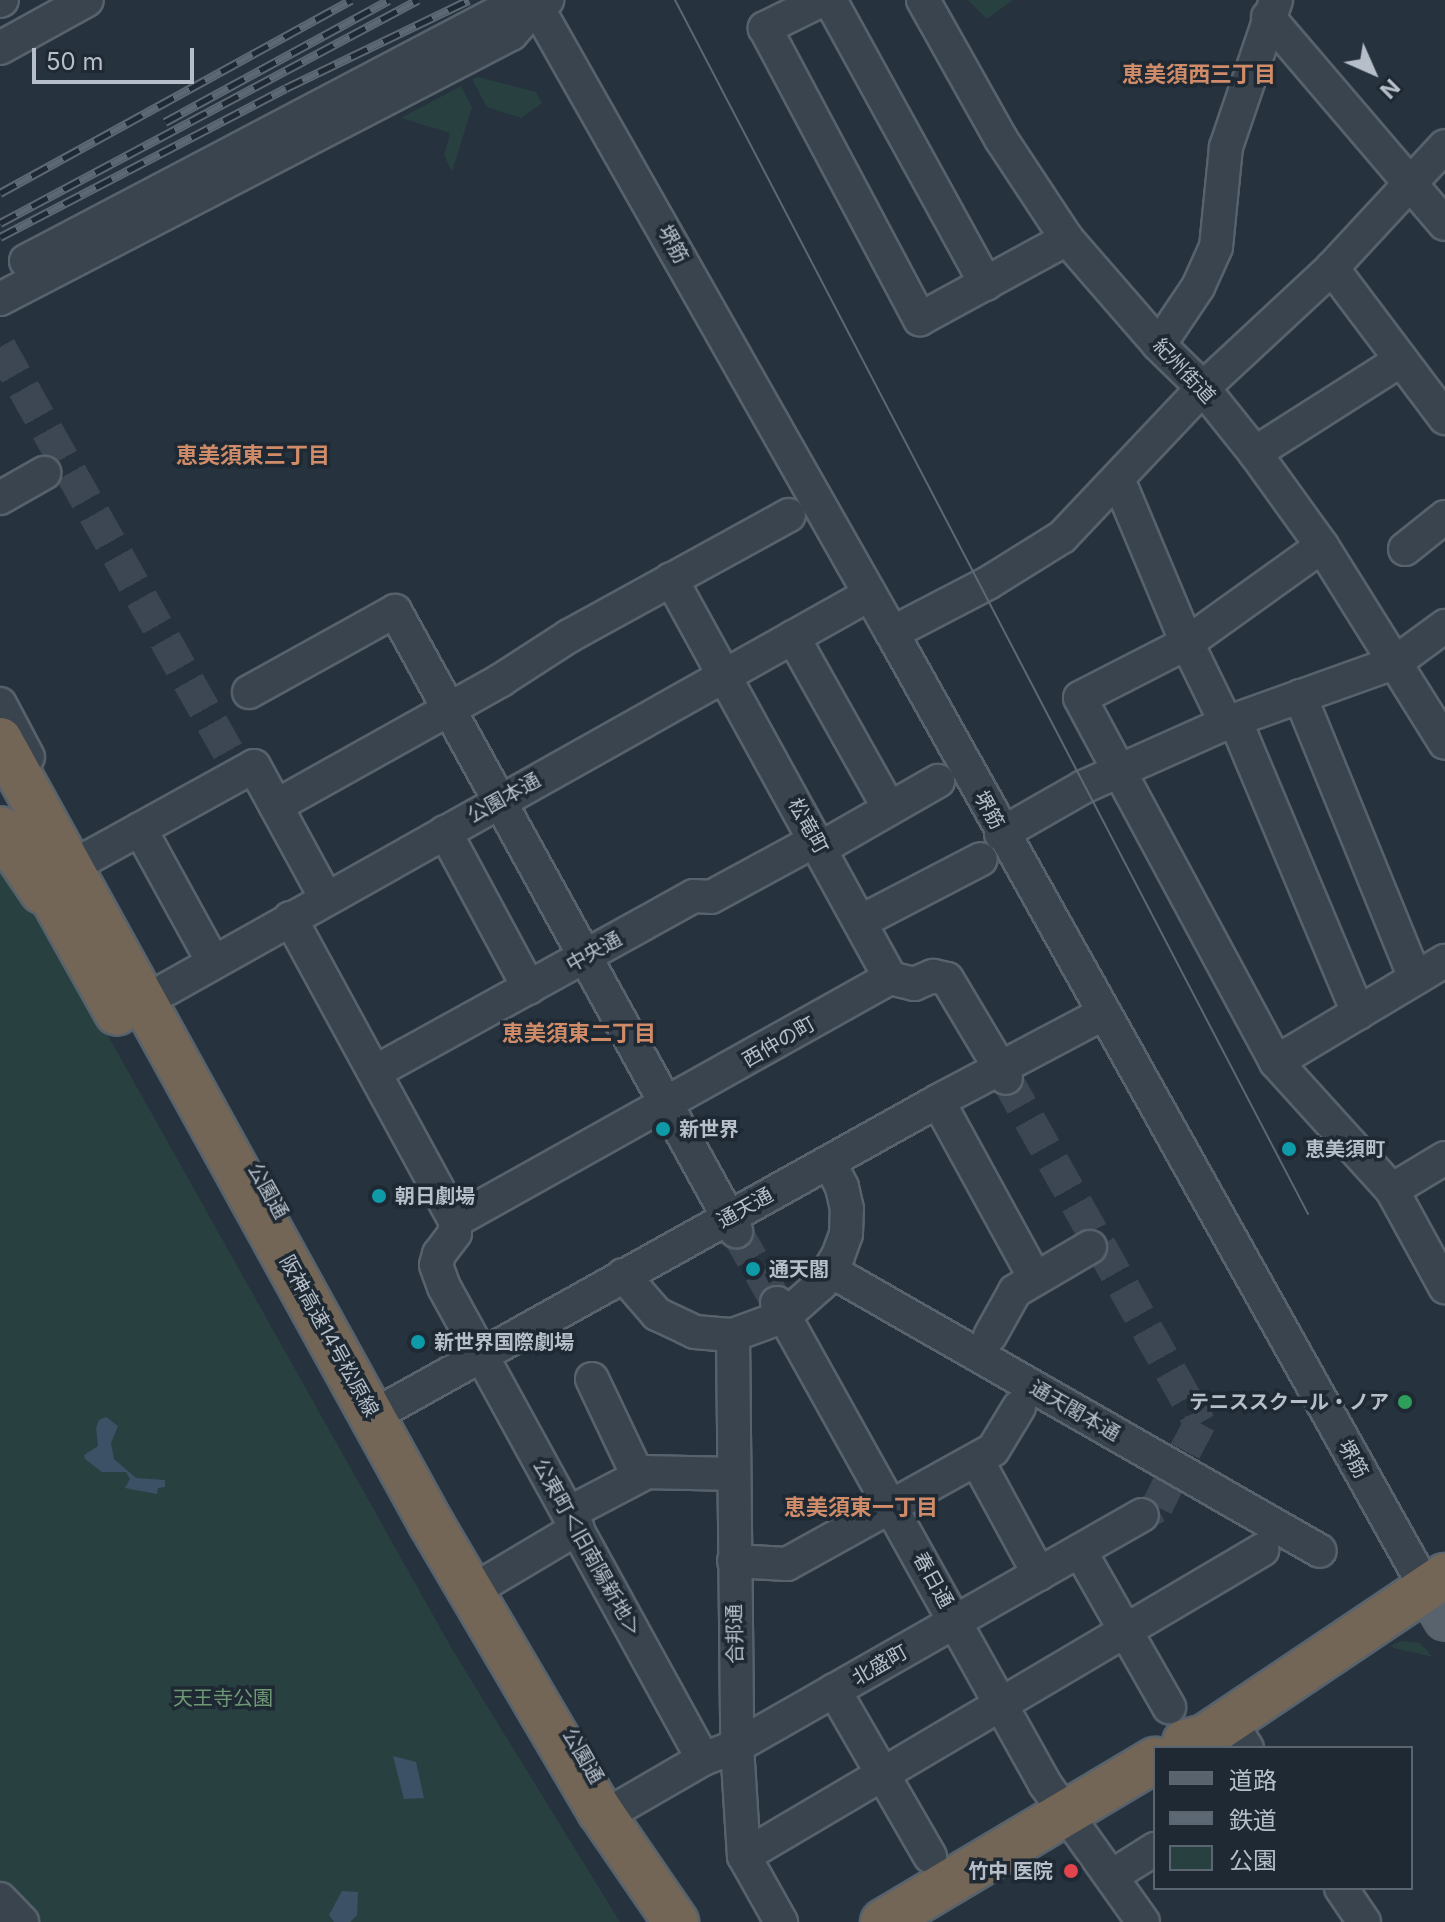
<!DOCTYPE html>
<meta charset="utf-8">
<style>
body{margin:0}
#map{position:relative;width:1445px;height:1922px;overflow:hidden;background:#26323e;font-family:Inter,"Noto Sans JP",sans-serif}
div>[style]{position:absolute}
.green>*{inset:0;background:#294040}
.water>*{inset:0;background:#3c5166}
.minor-tunnel>*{height:32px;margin-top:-16px;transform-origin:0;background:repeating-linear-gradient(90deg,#3c4753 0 32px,transparent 0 48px)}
.roads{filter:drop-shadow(2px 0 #57626c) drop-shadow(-2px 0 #57626c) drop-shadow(0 2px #57626c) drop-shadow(0 -2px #57626c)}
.minor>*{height:32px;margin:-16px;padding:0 16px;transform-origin:16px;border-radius:16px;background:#3a444e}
.major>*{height:40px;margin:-20px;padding:0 20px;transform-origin:20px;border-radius:20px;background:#58636e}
.highway>*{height:44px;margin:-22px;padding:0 22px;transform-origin:22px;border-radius:22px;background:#736657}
.tram>*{height:2px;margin:-1px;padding:0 1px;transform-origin:1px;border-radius:1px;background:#5c6874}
.rail>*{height:9px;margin-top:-4.5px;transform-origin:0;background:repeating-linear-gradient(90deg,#1e2933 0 18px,#5c6874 0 36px);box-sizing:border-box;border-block:2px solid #5c6874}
.dots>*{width:22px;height:22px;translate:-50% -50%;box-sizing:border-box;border:4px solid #1e2933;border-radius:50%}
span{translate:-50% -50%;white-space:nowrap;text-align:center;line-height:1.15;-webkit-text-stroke:7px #1e2933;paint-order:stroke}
.street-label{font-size:20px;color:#b6bfc9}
.poi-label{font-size:20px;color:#b6bfc9;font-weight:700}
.left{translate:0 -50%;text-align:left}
.right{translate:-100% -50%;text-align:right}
.park-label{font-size:20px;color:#6e9874}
.neighbourhood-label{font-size:22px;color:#d08c69;font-weight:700}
.legend{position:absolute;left:1153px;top:1746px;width:260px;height:144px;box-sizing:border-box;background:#1e2933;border:2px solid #5b656f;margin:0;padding:10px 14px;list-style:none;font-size:24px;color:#b6bfc9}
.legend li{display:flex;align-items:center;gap:16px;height:40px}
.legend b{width:40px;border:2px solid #5b656f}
.north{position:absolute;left:1333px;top:32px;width:80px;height:80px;-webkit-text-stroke:6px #1e2933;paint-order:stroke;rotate:135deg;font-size:22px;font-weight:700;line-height:32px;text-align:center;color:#b6bfc9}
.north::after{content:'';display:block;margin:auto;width:28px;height:36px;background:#b6bfc9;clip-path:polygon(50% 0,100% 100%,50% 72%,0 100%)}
.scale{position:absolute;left:32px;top:48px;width:162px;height:36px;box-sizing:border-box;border:4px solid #b6bfc9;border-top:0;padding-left:10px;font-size:24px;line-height:28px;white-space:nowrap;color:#b6bfc9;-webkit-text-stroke:6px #1e2933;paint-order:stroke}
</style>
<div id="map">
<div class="green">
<i style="clip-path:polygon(968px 0,1013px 0,987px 19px)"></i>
<i style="clip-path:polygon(478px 77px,536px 92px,542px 103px,521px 118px,487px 107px,472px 79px)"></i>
<i style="clip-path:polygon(461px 86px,472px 107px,452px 172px,444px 155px,450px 133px,401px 118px)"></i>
<i style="clip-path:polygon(0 843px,452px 1649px,620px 1922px,37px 1922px,0 1884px)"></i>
<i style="clip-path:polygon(1402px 1641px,1420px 1643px,1433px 1657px,1393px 1648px,1392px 1645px)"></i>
</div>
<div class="water">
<i style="clip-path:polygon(106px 1417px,118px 1426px,111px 1443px,114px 1459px,136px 1478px,165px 1480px,165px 1487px,158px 1488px,157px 1494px,125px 1488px,130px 1479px,126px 1472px,102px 1472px,85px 1459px,84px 1455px,98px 1446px,96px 1428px,99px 1420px)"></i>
<i style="clip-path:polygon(393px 1756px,416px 1762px,424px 1798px,404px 1799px)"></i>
<i style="clip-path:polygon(342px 1891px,358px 1892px,357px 1915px,350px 1922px,334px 1922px,329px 1915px)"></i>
</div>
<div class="minor-tunnel">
<i style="left:0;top:347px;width:480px;rotate:60.6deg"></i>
<i style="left:1006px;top:1078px;width:396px;rotate:60.7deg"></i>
<i style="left:1200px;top:1423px;width:32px;rotate:118deg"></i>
<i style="left:736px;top:1231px;width:83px;rotate:60.3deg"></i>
<i style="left:1142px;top:1515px;width:17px;rotate:-28deg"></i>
<i style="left:1157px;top:1507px;width:30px;rotate:-64deg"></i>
</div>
<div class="roads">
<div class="minor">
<i style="left:533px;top:0;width:728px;rotate:60.44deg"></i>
<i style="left:892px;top:633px;width:1094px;rotate:60.79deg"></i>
<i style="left:822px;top:0;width:64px;rotate:153.8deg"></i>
<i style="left:765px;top:28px;width:330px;rotate:62deg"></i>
<i style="left:920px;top:319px;width:167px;rotate:-28.6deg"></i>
<i style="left:830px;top:0;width:324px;rotate:61.2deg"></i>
<i style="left:923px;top:0;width:159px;rotate:60.7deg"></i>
<i style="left:1001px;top:139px;width:120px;rotate:56.6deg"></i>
<i style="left:1067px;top:239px;width:140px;rotate:49deg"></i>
<i style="left:1159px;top:345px;width:62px;rotate:44.3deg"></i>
<i style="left:1203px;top:388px;width:83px;rotate:51.3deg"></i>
<i style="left:1255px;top:453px;width:115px;rotate:54.2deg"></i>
<i style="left:1322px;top:546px;width:232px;rotate:58deg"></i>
<i style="left:0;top:1px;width:2px;rotate:-27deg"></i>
<i style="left:1268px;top:17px;width:272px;rotate:49.5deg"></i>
<i style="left:0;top:48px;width:99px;rotate:-28.9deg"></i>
<i style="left:26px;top:261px;width:535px;rotate:-27.76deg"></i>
<i style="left:499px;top:12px;width:37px;rotate:-9deg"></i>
<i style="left:1332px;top:268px;width:188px;rotate:53deg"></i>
<i style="left:0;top:299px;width:576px;rotate:-27.41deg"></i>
<i style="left:511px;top:34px;width:38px;rotate:-48deg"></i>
<i style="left:536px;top:6px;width:13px;rotate:-29deg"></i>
<i style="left:1159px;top:345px;width:70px;rotate:-56.1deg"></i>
<i style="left:1198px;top:287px;width:44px;rotate:-65.8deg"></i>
<i style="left:1216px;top:247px;width:100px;rotate:-84.3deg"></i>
<i style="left:1226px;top:147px;width:155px;rotate:-71.2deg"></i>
<i style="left:1255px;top:453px;width:173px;rotate:-32.5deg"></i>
<i style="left:1118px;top:479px;width:178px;rotate:67.2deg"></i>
<i style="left:1187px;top:643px;width:89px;rotate:64deg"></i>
<i style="left:0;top:498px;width:51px;rotate:-29.6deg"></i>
<i style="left:1322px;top:546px;width:166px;rotate:144.3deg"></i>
<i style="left:1187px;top:643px;width:120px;rotate:152.8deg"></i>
<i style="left:1080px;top:698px;width:413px;rotate:61.7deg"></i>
<i style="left:1276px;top:1062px;width:173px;rotate:47.8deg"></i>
<i style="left:1392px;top:1190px;width:111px;rotate:61.3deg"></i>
<i style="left:1405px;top:549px;width:51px;rotate:-38.7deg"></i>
<i style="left:671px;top:579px;width:455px;rotate:61.2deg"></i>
<i style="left:892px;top:633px;width:108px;rotate:-27.5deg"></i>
<i style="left:988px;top:583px;width:87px;rotate:-31.9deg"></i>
<i style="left:1062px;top:537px;width:205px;rotate:-46.6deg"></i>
<i style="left:1203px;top:388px;width:176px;rotate:-42.9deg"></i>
<i style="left:1332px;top:268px;width:166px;rotate:-47.2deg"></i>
<i style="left:793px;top:637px;width:196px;rotate:60.7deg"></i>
<i style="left:249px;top:692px;width:167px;rotate:-29deg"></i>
<i style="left:395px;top:611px;width:708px;rotate:61.19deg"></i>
<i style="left:1300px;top:696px;width:305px;rotate:67.8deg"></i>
<i style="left:0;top:704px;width:60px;rotate:62.2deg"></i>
<i style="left:1235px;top:720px;width:318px;rotate:67.2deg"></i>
<i style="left:276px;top:806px;width:258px;rotate:-29.2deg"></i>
<i style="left:501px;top:680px;width:81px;rotate:-32.9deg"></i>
<i style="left:569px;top:636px;width:251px;rotate:-28.8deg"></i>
<i style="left:140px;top:829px;width:152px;rotate:61.2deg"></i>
<i style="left:445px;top:832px;width:177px;rotate:61.7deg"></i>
<i style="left:1001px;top:834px;width:95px;rotate:-29.8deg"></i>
<i style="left:1083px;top:787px;width:157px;rotate:-24.1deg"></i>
<i style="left:1226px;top:723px;width:181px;rotate:-19.7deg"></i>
<i style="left:1396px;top:662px;width:61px;rotate:-36.3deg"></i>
<i style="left:821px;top:848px;width:135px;rotate:-29.8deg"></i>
<i style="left:84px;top:860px;width:194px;rotate:-28.9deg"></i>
<i style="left:254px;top:766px;width:150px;rotate:61.4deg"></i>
<i style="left:290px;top:918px;width:345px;rotate:61.4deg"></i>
<i style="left:455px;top:1221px;width:12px;rotate:90deg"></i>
<i style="left:455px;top:1233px;width:26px;rotate:127deg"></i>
<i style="left:439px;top:1254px;width:11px;rotate:105deg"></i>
<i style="left:436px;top:1265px;width:23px;rotate:70deg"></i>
<i style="left:444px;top:1287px;width:538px;rotate:61.25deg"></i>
<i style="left:860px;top:922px;width:136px;rotate:-27.5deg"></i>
<i style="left:890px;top:978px;width:25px;rotate:14deg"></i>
<i style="left:914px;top:984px;width:21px;rotate:-23deg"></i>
<i style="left:933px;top:976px;width:14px;rotate:12deg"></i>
<i style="left:947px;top:979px;width:115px;rotate:59.2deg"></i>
<i style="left:167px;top:989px;width:806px;rotate:-29.33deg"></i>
<i style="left:1276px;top:1062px;width:197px;rotate:-30.9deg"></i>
<i style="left:375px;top:1072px;width:364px;rotate:-28.9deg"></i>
<i style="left:694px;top:896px;width:17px;rotate:3deg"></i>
<i style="left:711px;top:897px;width:119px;rotate:-28.5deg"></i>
<i style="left:938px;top:1101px;width:202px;rotate:61.3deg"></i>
<i style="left:1392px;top:1190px;width:62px;rotate:-31.1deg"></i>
<i style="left:455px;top:1221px;width:498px;rotate:-29.2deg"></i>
<i style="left:831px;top:1271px;width:563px;rotate:29.8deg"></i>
<i style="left:623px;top:1275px;width:52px;rotate:48.9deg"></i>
<i style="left:657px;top:1314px;width:42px;rotate:25.3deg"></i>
<i style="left:695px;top:1332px;width:38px;rotate:5deg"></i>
<i style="left:733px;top:1335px;width:55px;rotate:-20.1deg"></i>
<i style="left:785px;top:1316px;width:48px;rotate:-41.6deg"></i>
<i style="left:821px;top:1284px;width:33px;rotate:-59deg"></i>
<i style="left:838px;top:1256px;width:23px;rotate:-70deg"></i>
<i style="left:846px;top:1234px;width:25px;rotate:-88deg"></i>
<i style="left:847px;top:1209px;width:23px;rotate:-103deg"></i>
<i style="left:842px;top:1187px;width:28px;rotate:-117deg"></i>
<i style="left:777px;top:1303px;width:551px;rotate:60.87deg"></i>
<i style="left:1045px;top:1784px;width:169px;rotate:54.6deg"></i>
<i style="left:733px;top:1335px;width:411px;rotate:89.4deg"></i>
<i style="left:737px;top:1746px;width:110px;rotate:86.4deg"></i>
<i style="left:744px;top:1856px;width:76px;rotate:60.7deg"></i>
<i style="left:990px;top:1336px;width:51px;rotate:-60.9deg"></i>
<i style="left:1015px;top:1291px;width:87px;rotate:-30.4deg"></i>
<i style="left:592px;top:1379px;width:107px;rotate:64.6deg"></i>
<i style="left:389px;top:1407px;width:629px;rotate:-29.13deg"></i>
<i style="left:938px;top:1101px;width:188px;rotate:-27.9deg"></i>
<i style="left:977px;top:1460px;width:130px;rotate:61.5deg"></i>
<i style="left:569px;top:1513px;width:88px;rotate:-27.7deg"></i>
<i style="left:647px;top:1472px;width:85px;rotate:1.3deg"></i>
<i style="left:1080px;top:1551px;width:180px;rotate:60.3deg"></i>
<i style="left:734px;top:1561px;width:53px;rotate:3.2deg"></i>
<i style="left:787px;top:1564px;width:235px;rotate:-29deg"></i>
<i style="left:993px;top:1450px;width:50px;rotate:-58.8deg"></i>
<i style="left:484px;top:1584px;width:109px;rotate:-30.8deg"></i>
<i style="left:834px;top:1690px;width:192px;rotate:60deg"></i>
<i style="left:1230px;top:1721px;width:32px;rotate:58deg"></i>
<i style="left:615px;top:1810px;width:102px;rotate:-30.1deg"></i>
<i style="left:703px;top:1759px;width:36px;rotate:-21deg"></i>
<i style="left:737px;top:1746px;width:466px;rotate:-29.7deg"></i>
<i style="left:744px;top:1856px;width:602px;rotate:-30.57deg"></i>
<i style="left:1112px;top:1876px;width:51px;rotate:-32.1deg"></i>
<i style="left:1341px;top:1888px;width:41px;rotate:55.9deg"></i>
<i style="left:0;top:1899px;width:32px;rotate:46deg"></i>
</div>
<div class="major">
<i style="left:1426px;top:1588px;width:37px;rotate:59deg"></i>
</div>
<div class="highway">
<i style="left:0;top:740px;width:896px;rotate:61.18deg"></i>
<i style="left:432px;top:1525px;width:332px;rotate:59.6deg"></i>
<i style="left:600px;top:1811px;width:135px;rotate:55.6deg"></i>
<i style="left:0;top:829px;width:75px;rotate:55.9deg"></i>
<i style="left:31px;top:859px;width:176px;rotate:60.8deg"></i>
<i style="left:1185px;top:1742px;width:21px;rotate:-14deg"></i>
<i style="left:1205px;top:1737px;width:289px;rotate:-33.9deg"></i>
<i style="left:883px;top:1922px;width:317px;rotate:-30.8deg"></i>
</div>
</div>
<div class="tram">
<i style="left:675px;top:0;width:1369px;rotate:62.46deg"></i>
</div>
<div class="rail">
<i style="left:165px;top:122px;width:255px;rotate:-28.6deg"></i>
<i style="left:0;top:193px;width:401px;rotate:-28.8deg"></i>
<i style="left:0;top:223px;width:474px;rotate:-28.1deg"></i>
<i style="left:0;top:237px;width:322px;rotate:-27.5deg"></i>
<i style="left:286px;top:88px;width:203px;rotate:-25.7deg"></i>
</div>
<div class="dots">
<i style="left:663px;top:1129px;background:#0f9aa8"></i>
<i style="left:1289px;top:1149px;background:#0f9aa8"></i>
<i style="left:379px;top:1196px;background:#0f9aa8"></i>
<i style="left:753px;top:1269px;background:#0f9aa8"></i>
<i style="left:418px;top:1342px;background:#0f9aa8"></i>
<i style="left:1405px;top:1402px;background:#2e9e5b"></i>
<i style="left:1071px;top:1871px;background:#e0444e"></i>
</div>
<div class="street-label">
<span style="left:673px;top:244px;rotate:61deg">堺筋</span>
<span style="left:1184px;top:371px;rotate:47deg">紀州街道</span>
<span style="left:504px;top:798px;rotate:-29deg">公園本通</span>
<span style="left:989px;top:810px;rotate:61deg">堺筋</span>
<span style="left:808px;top:826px;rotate:61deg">松竜町</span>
<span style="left:594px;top:952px;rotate:-29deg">中央通</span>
<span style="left:779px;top:1042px;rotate:-30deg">西仲の町</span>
<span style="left:268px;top:1191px;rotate:61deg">公園通</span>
<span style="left:745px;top:1208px;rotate:-29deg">通天通</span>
<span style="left:329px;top:1336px;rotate:61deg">阪神高速14号松原線</span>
<span style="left:1075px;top:1411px;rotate:30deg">通天閣本通</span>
<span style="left:1353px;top:1459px;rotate:61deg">堺筋</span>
<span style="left:587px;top:1548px;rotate:61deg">公東町＜旧南陽新地＞</span>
<span style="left:933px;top:1580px;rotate:61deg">春日通</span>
<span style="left:735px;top:1634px;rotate:-91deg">合邦通</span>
<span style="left:880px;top:1665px;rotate:-30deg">北盛町</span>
<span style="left:583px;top:1756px;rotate:60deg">公園通</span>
</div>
<div class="poi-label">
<span class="left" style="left:679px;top:1129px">新世界</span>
<span class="left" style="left:1305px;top:1149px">恵美須町</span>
<span class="left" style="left:395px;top:1196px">朝日劇場</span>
<span class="left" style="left:769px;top:1269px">通天閣</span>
<span class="left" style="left:434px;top:1342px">新世界国際劇場</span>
<span class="right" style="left:1389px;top:1402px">テニススクール・ノア</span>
<span class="right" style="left:1053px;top:1871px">竹中 医院</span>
</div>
<div class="park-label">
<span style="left:223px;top:1698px">天王寺公園</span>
</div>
<div class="neighbourhood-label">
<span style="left:1199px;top:75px">恵美須西三丁目</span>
<span style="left:253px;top:456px">恵美須東三丁目</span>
<span style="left:579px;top:1034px">恵美須東二丁目</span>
<span style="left:861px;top:1508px">恵美須東一丁目</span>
</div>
<ul class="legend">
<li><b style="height:10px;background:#58636e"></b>道路</li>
<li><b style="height:10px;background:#5c6874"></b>鉄道</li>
<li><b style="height:22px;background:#294040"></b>公園</li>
</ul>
<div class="north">N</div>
<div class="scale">50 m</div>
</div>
